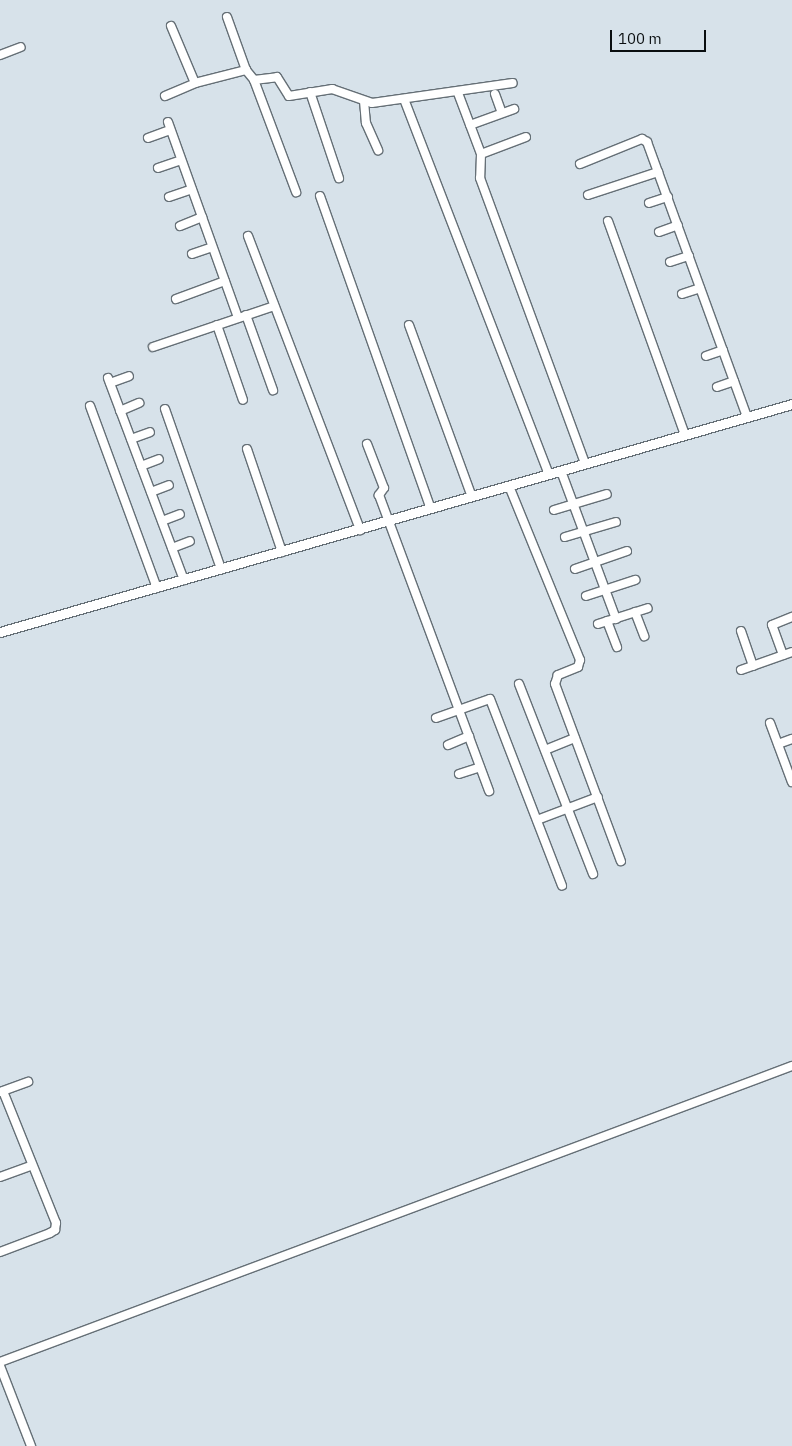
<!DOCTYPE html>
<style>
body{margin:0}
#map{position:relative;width:792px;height:1446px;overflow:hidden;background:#d7e2ea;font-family:"IBM Plex Sans",sans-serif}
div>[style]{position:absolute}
.roads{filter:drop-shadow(1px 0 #656f76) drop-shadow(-1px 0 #656f76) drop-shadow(0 1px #656f76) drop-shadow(0 -1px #656f76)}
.minor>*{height:8px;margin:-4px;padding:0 4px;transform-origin:4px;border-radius:4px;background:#fff}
.tertiary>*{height:9px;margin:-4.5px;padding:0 4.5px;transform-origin:4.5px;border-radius:4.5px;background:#fff}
span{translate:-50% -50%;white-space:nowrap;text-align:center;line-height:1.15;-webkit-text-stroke:5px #d7e2ea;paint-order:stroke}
.scale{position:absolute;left:610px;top:30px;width:96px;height:22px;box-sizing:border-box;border:2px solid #0a0e10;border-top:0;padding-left:6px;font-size:15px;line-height:18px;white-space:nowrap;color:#0a0e10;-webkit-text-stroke:4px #d7e2ea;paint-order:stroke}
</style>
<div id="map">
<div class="roads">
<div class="minor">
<i style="left:227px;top:17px;width:56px;rotate:70.3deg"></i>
<i style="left:171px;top:26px;width:62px;rotate:67.2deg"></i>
<i style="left:0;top:55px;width:22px;rotate:-21deg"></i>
<i style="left:254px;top:80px;width:23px;rotate:-7deg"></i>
<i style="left:277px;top:77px;width:22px;rotate:58deg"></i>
<i style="left:289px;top:96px;width:44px;rotate:-9.2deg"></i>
<i style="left:332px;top:89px;width:42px;rotate:19.3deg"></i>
<i style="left:372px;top:103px;width:142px;rotate:-8.1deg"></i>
<i style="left:310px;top:92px;width:91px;rotate:71.4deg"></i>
<i style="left:458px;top:93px;width:65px;rotate:69.3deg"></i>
<i style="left:481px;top:154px;width:24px;rotate:92deg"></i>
<i style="left:480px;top:178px;width:305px;rotate:69.8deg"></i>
<i style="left:495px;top:94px;width:20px;rotate:70deg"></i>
<i style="left:165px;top:96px;width:33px;rotate:-23deg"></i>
<i style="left:195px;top:83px;width:53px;rotate:-14.3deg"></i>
<i style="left:246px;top:70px;width:13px;rotate:51deg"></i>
<i style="left:254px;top:80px;width:120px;rotate:69.4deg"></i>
<i style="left:404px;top:99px;width:403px;rotate:68.9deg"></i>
<i style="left:364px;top:101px;width:22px;rotate:85deg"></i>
<i style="left:366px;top:123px;width:30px;rotate:66deg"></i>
<i style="left:168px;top:122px;width:208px;rotate:70.3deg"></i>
<i style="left:470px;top:125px;width:47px;rotate:-20deg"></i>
<i style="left:148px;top:138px;width:23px;rotate:-20deg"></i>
<i style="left:481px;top:154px;width:48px;rotate:-20.7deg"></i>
<i style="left:580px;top:164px;width:67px;rotate:-22deg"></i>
<i style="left:642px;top:139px;width:6px;rotate:31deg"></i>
<i style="left:647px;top:142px;width:293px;rotate:70deg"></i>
<i style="left:158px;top:168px;width:24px;rotate:-19deg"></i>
<i style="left:588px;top:195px;width:74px;rotate:-18.2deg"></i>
<i style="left:320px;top:196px;width:332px;rotate:70.5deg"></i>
<i style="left:169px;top:197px;width:24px;rotate:-19deg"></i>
<i style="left:649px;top:203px;width:20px;rotate:-18deg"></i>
<i style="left:608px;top:221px;width:227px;rotate:70.2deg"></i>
<i style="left:180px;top:226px;width:24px;rotate:-22deg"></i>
<i style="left:659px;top:232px;width:20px;rotate:-20deg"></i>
<i style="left:248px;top:236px;width:315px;rotate:69.1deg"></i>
<i style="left:192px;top:254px;width:21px;rotate:-19deg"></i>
<i style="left:670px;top:262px;width:20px;rotate:-18deg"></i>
<i style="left:682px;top:294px;width:19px;rotate:-18deg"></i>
<i style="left:176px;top:299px;width:52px;rotate:-20.2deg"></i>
<i style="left:246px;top:315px;width:80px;rotate:70.2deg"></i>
<i style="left:217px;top:325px;width:79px;rotate:70.9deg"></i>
<i style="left:409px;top:325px;width:183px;rotate:69.9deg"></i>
<i style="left:153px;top:347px;width:128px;rotate:-18.7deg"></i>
<i style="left:706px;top:356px;width:18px;rotate:-19deg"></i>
<i style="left:108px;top:378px;width:216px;rotate:69.4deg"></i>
<i style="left:110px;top:383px;width:20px;rotate:-20deg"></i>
<i style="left:717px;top:387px;width:18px;rotate:-19deg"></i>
<i style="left:90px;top:406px;width:194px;rotate:69.8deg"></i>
<i style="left:165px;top:409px;width:170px;rotate:70.7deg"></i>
<i style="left:120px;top:411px;width:21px;rotate:-23deg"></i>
<i style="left:131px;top:439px;width:20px;rotate:-20deg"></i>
<i style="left:367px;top:444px;width:47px;rotate:68.9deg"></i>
<i style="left:384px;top:488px;width:9px;rotate:126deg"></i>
<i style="left:379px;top:495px;width:316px;rotate:69.6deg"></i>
<i style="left:247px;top:449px;width:109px;rotate:71.2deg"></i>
<i style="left:141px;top:466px;width:19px;rotate:-21deg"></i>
<i style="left:561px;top:471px;width:158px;rotate:69.6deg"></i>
<i style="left:509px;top:486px;width:188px;rotate:67.8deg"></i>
<i style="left:580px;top:660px;width:7px;rotate:106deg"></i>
<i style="left:578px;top:667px;width:22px;rotate:158deg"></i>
<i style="left:558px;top:675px;width:9px;rotate:108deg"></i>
<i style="left:555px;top:684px;width:189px;rotate:69.6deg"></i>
<i style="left:151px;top:492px;width:19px;rotate:-21deg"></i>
<i style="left:554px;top:510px;width:55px;rotate:-16.8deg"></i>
<i style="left:162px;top:521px;width:19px;rotate:-21deg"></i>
<i style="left:565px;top:537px;width:53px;rotate:-16.4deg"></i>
<i style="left:172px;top:548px;width:19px;rotate:-21deg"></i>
<i style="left:575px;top:569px;width:55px;rotate:-19.1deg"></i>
<i style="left:586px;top:596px;width:52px;rotate:-18.1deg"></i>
<i style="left:635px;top:612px;width:26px;rotate:69deg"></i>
<i style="left:607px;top:621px;width:28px;rotate:69deg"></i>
<i style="left:598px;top:624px;width:52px;rotate:-17.7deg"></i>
<i style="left:741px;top:631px;width:37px;rotate:71deg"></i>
<i style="left:783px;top:655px;width:32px;rotate:-110deg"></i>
<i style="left:772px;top:625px;width:22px;rotate:-22deg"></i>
<i style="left:741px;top:670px;width:54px;rotate:-19.4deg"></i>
<i style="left:519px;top:684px;width:204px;rotate:68.7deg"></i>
<i style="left:436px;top:718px;width:57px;rotate:-19.4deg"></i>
<i style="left:490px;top:699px;width:200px;rotate:68.9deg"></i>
<i style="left:770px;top:723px;width:63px;rotate:69.6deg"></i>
<i style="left:778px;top:744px;width:15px;rotate:-20deg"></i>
<i style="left:448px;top:745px;width:23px;rotate:-23deg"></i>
<i style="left:545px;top:750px;width:32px;rotate:-22deg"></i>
<i style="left:459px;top:774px;width:22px;rotate:-18deg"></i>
<i style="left:537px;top:820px;width:65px;rotate:-20.7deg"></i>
<i style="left:0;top:1092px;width:30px;rotate:-20deg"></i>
<i style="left:0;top:1177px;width:33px;rotate:-20deg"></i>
<i style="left:0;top:1252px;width:53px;rotate:-20.8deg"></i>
<i style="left:50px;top:1233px;width:6px;rotate:-31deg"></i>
<i style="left:55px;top:1230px;width:7px;rotate:-82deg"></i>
<i style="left:56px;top:1223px;width:142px;rotate:-111.9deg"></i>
<i style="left:0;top:1362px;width:846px;rotate:-20.49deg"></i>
<i style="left:0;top:1366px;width:86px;rotate:68.8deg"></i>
</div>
<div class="tertiary">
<i style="left:0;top:632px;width:824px;rotate:-16.06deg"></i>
</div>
</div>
<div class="scale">100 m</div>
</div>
